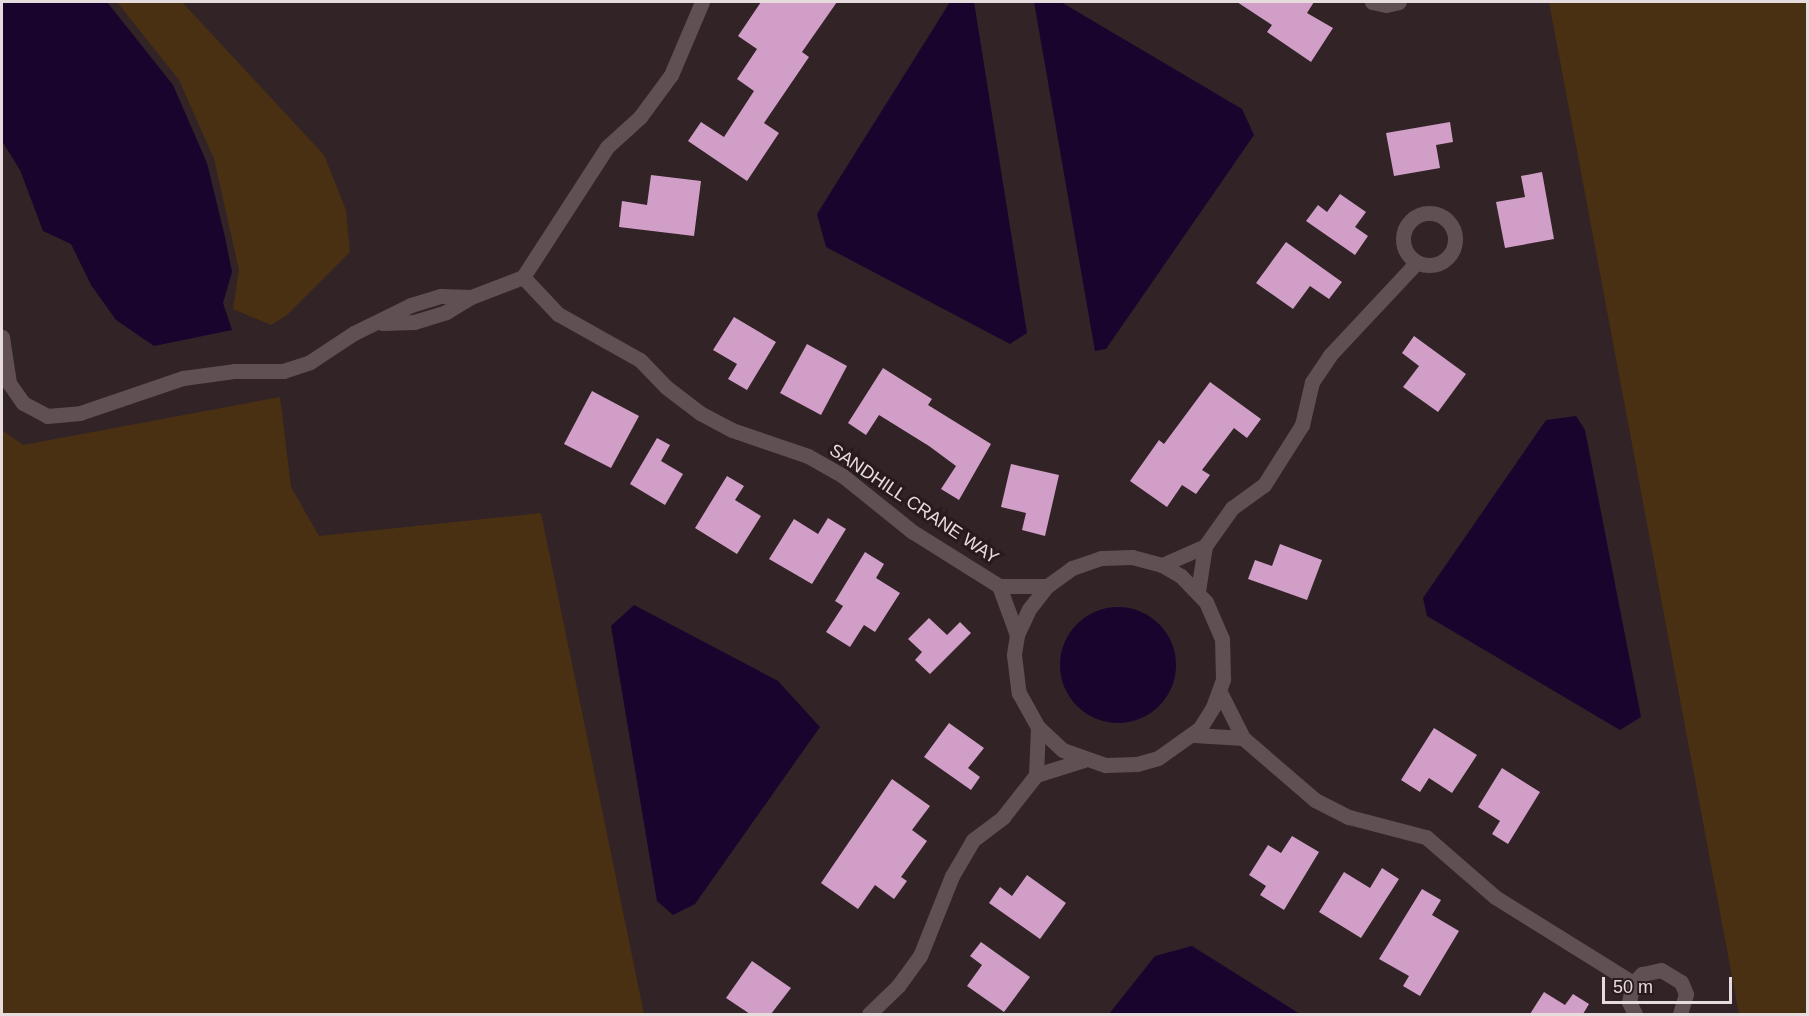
<!DOCTYPE html>
<style>
body{margin:0}
#map{position:relative;width:1809px;height:1016px;overflow:hidden;background:#322326;font-family:Helvetica,sans-serif}
div>[style]{position:absolute}
.green>*{inset:0;background:#493012}
.water>*{inset:0;background:#19042e}
.round{border-radius:50%}
.building>*{inset:0;background:#d09ec6}
.street>*{height:15px;margin:-7.5px;padding:0 7.5px;transform-origin:7.5px;border-radius:7.5px;background:#605053}
.street>.ring{margin:-7.5px;padding:0;box-sizing:content-box;background:none;border:15px solid #605053;border-radius:50%}
span{translate:-50% -50%;white-space:nowrap;text-align:center;line-height:1.15;-webkit-text-stroke:6px #281a1d;paint-order:stroke}
.street-label{font-size:18px;color:#e6dcde}
.frame{position:absolute;inset:0;border:3px solid #e6dcde;pointer-events:none}
.scale{position:absolute;left:1602px;top:977px;width:130px;height:27px;box-sizing:border-box;border:3px solid #e6dcde;border-top:0;padding-left:8px;font-size:18px;line-height:21px;white-space:nowrap;color:#e6dcde;-webkit-text-stroke:4px #281a1d;paint-order:stroke}
</style>
<div id="map">
<div class="green">
<i style="clip-path:polygon(117px 2px,182px 2px,324px 155px,346px 210px,350px 252px,287px 315px,271px 325px,233px 309px,239px 270px,214px 159px,179px 80px)"></i>
<i style="clip-path:polygon(1549px 2px,1807px 2px,1807px 1014px,1739px 1014px)"></i>
<i style="clip-path:polygon(280px 397px,291px 487px,319px 536px,541px 513px,644px 1014px,2px 1014px,2px 430px,23px 445px)"></i>
</div>
<div class="water">
<i style="clip-path:polygon(2px 2px,107px 2px,173px 85px,207px 163px,225px 237px,232px 272px,223px 303px,232px 330px,154px 346px,116px 320px,91px 285px,71px 244px,43px 231px,20px 170px,2px 141px)"></i>
<i style="clip-path:polygon(950px 2px,974px 2px,1027px 333px,1010px 344px,826px 247px,817px 214px)"></i>
<i style="clip-path:polygon(1034px 2px,1061px 2px,1242px 109px,1254px 135px,1106px 349px,1095px 351px)"></i>
<i style="clip-path:polygon(1576px 416px,1585px 430px,1641px 717px,1620px 730px,1427px 616px,1423px 598px,1546px 420px)"></i>
<i style="clip-path:polygon(634px 605px,778px 681px,820px 727px,695px 904px,673px 915px,657px 901px,611px 626px)"></i>
<i class="round" style="left:1060px;top:607px;width:116px;height:116px"></i>
<i style="clip-path:polygon(1192px 946px,1300px 1014px,1109px 1014px,1155px 956px)"></i>
</div>
<div class="building">
<i style="clip-path:polygon(761px 2px,837px 2px,802px 52px,809px 57px,764px 123px,779px 133px,747px 181px,688px 141px,701px 122px,724px 137px,754px 91px,737px 79px,757px 49px,738px 36px)"></i>
<i style="clip-path:polygon(1237px 2px,1314px 2px,1307px 13px,1333px 28px,1311px 62px,1267px 32px,1272px 25px)"></i>
<i style="clip-path:polygon(1450px 122px,1453px 142px,1436px 145px,1440px 168px,1394px 176px,1386px 133px)"></i>
<i style="clip-path:polygon(1542px 172px,1554px 239px,1505px 248px,1496px 202px,1525px 197px,1521px 176px)"></i>
<i style="clip-path:polygon(651px 175px,701px 181px,694px 236px,619px 227px,622px 201px,647px 205px)"></i>
<i style="clip-path:polygon(1340px 194px,1366px 212px,1355px 227px,1368px 236px,1355px 255px,1306px 221px,1318px 205px,1327px 212px)"></i>
<i style="clip-path:polygon(1286px 242px,1342px 282px,1329px 299px,1310px 286px,1293px 309px,1256px 283px)"></i>
<i style="clip-path:polygon(734px 317px,776px 342px,747px 390px,728px 379px,737px 364px,713px 350px)"></i>
<i style="clip-path:polygon(1414px 336px,1466px 374px,1438px 412px,1403px 387px,1419px 366px,1402px 353px)"></i>
<i style="clip-path:polygon(807px 344px,847px 366px,821px 415px,780px 393px)"></i>
<i style="clip-path:polygon(883px 368px,932px 399px,928px 405px,991px 444px,959px 500px,941px 489px,956px 466px,929px 446px,879px 415px,866px 435px,848px 423px)"></i>
<i style="clip-path:polygon(1210px 382px,1261px 419px,1247px 438px,1234px 428px,1202px 470px,1210px 475px,1196px 494px,1182px 485px,1167px 507px,1130px 481px,1159px 440px,1164px 444px)"></i>
<i style="clip-path:polygon(592px 391px,639px 416px,611px 468px,564px 444px)"></i>
<i style="clip-path:polygon(657px 438px,670px 445px,661px 461px,683px 474px,665px 505px,630px 484px)"></i>
<i style="clip-path:polygon(1011px 464px,1059px 475px,1045px 536px,1022px 530px,1026px 513px,1001px 507px)"></i>
<i style="clip-path:polygon(727px 476px,744px 486px,735px 500px,761px 516px,737px 554px,695px 528px)"></i>
<i style="clip-path:polygon(828px 518px,846px 529px,812px 584px,769px 559px,794px 519px,818px 534px)"></i>
<i style="clip-path:polygon(1280px 544px,1322px 560px,1307px 600px,1248px 579px,1255px 560px,1272px 566px)"></i>
<i style="clip-path:polygon(865px 552px,884px 564px,876px 578px,900px 593px,875px 632px,864px 625px,850px 647px,826px 632px,843px 606px,835px 601px)"></i>
<i style="clip-path:polygon(929px 618px,947px 635px,960px 622px,971px 633px,930px 674px,915px 660px,922px 652px,908px 639px)"></i>
<i style="clip-path:polygon(949px 723px,984px 748px,968px 768px,980px 777px,971px 790px,924px 757px)"></i>
<i style="clip-path:polygon(1434px 728px,1477px 755px,1452px 793px,1429px 778px,1420px 792px,1401px 780px)"></i>
<i style="clip-path:polygon(1502px 768px,1540px 792px,1508px 844px,1492px 834px,1500px 821px,1478px 807px)"></i>
<i style="clip-path:polygon(892px 779px,930px 806px,912px 830px,927px 841px,901px 877px,907px 881px,894px 899px,875px 885px,858px 909px,821px 883px)"></i>
<i style="clip-path:polygon(1292px 836px,1319px 852px,1284px 910px,1260px 895px,1266px 886px,1249px 875px,1268px 845px,1281px 853px)"></i>
<i style="clip-path:polygon(1382px 868px,1399px 879px,1361px 938px,1319px 912px,1344px 872px,1370px 888px)"></i>
<i style="clip-path:polygon(1027px 875px,1066px 903px,1040px 939px,989px 903px,1000px 887px,1012px 896px)"></i>
<i style="clip-path:polygon(1422px 889px,1441px 900px,1432px 915px,1459px 931px,1420px 996px,1403px 986px,1409px 976px,1379px 959px)"></i>
<i style="clip-path:polygon(981px 942px,1030px 977px,1004px 1012px,967px 986px,982px 965px,970px 956px)"></i>
<i style="clip-path:polygon(752px 961px,791px 988px,771px 1014px,750px 1014px,726px 998px)"></i>
<i style="clip-path:polygon(1544px 992px,1565px 1005px,1573px 994px,1589px 1004px,1583px 1014px,1530px 1014px)"></i>
</div>
<div class="street">
<i style="left:1372px;top:2px;width:14px;rotate:12deg"></i>
<i style="left:1386px;top:5px;width:13px;rotate:-13deg"></i>
<i class="ring" style="left:1403px;top:213px;width:37px;height:37px"></i>
<i style="left:523px;top:277px;width:51px;rotate:46.6deg"></i>
<i style="left:558px;top:314px;width:94px;rotate:29.3deg"></i>
<i style="left:640px;top:360px;width:37px;rotate:46deg"></i>
<i style="left:666px;top:387px;width:43px;rotate:37.4deg"></i>
<i style="left:700px;top:413px;width:36px;rotate:28deg"></i>
<i style="left:732px;top:430px;width:80px;rotate:18.9deg"></i>
<i style="left:808px;top:456px;width:40px;rotate:29.7deg"></i>
<i style="left:843px;top:476px;width:90px;rotate:38.7deg"></i>
<i style="left:913px;top:532px;width:102px;rotate:32.1deg"></i>
<i style="left:999px;top:586px;width:52px;rotate:69.8deg"></i>
<i style="left:1017px;top:635px;width:20px;rotate:99deg"></i>
<i style="left:1014px;top:655px;width:38px;rotate:83deg"></i>
<i style="left:1019px;top:693px;width:39px;rotate:61deg"></i>
<i style="left:1038px;top:727px;width:34px;rotate:43deg"></i>
<i style="left:1063px;top:750px;width:45px;rotate:19.7deg"></i>
<i style="left:1105px;top:765px;width:32px;rotate:-2deg"></i>
<i style="left:1137px;top:764px;width:22px;rotate:-16deg"></i>
<i style="left:1158px;top:758px;width:52px;rotate:-35.5deg"></i>
<i style="left:1200px;top:728px;width:25px;rotate:-58deg"></i>
<i style="left:1213px;top:707px;width:30px;rotate:-70deg"></i>
<i style="left:1223px;top:679px;width:40px;rotate:-91.4deg"></i>
<i style="left:1222px;top:639px;width:40px;rotate:-113.4deg"></i>
<i style="left:1206px;top:602px;width:36px;rotate:-134deg"></i>
<i style="left:1181px;top:576px;width:22px;rotate:-150deg"></i>
<i style="left:1162px;top:565px;width:31px;rotate:-165deg"></i>
<i style="left:1132px;top:557px;width:31px;rotate:178deg"></i>
<i style="left:1101px;top:558px;width:31px;rotate:161deg"></i>
<i style="left:1072px;top:568px;width:31px;rotate:144deg"></i>
<i style="left:1047px;top:586px;width:29px;rotate:128deg"></i>
<i style="left:1029px;top:609px;width:29px;rotate:115deg"></i>
<i style="left:523px;top:277px;width:155px;rotate:-57.1deg"></i>
<i style="left:607px;top:147px;width:45px;rotate:-42.3deg"></i>
<i style="left:640px;top:117px;width:52px;rotate:-53.6deg"></i>
<i style="left:671px;top:75px;width:79px;rotate:-67deg"></i>
<i style="left:382px;top:323px;width:32px;rotate:-2deg"></i>
<i style="left:414px;top:322px;width:34px;rotate:-17deg"></i>
<i style="left:446px;top:312px;width:29px;rotate:-31deg"></i>
<i style="left:471px;top:297px;width:56px;rotate:-21deg"></i>
<i style="left:2px;top:337px;width:47px;rotate:81.3deg"></i>
<i style="left:9px;top:383px;width:24px;rotate:55deg"></i>
<i style="left:23px;top:403px;width:27px;rotate:28deg"></i>
<i style="left:47px;top:416px;width:33px;rotate:-5deg"></i>
<i style="left:80px;top:413px;width:109px;rotate:-18.8deg"></i>
<i style="left:183px;top:378px;width:51px;rotate:-7.8deg"></i>
<i style="left:234px;top:371px;width:49px"></i>
<i style="left:283px;top:371px;width:28px;rotate:-18deg"></i>
<i style="left:310px;top:362px;width:53px;rotate:-33.4deg"></i>
<i style="left:354px;top:333px;width:64px;rotate:-26.2deg"></i>
<i style="left:411px;top:305px;width:31px;rotate:-17deg"></i>
<i style="left:441px;top:296px;width:30px;rotate:2deg"></i>
<i style="left:1162px;top:565px;width:47px;rotate:-23.8deg"></i>
<i style="left:1205px;top:546px;width:47px;rotate:-54.6deg"></i>
<i style="left:1232px;top:508px;width:39px;rotate:-36deg"></i>
<i style="left:1264px;top:485px;width:71px;rotate:-57.7deg"></i>
<i style="left:1302px;top:425px;width:44px;rotate:-76.9deg"></i>
<i style="left:1312px;top:382px;width:32px;rotate:-56deg"></i>
<i style="left:1330px;top:355px;width:127px;rotate:-46.9deg"></i>
<i style="left:999px;top:586px;width:48px"></i>
<i style="left:1198px;top:591px;width:46px;rotate:-81.2deg"></i>
<i style="left:1220px;top:692px;width:51px;rotate:63.4deg"></i>
<i style="left:1243px;top:738px;width:95px;rotate:40.7deg"></i>
<i style="left:1315px;top:800px;width:38px;rotate:27deg"></i>
<i style="left:1349px;top:817px;width:80px;rotate:14.6deg"></i>
<i style="left:1426px;top:837px;width:91px;rotate:41deg"></i>
<i style="left:1495px;top:897px;width:163px;rotate:31.9deg"></i>
<i style="left:1194px;top:735px;width:49px;rotate:3.5deg"></i>
<i style="left:1036px;top:775px;width:50px;rotate:-17.4deg"></i>
<i style="left:869px;top:1014px;width:40px;rotate:-44deg"></i>
<i style="left:898px;top:986px;width:37px;rotate:-54deg"></i>
<i style="left:920px;top:956px;width:86px;rotate:-68.2deg"></i>
<i style="left:952px;top:876px;width:42px;rotate:-59.7deg"></i>
<i style="left:973px;top:840px;width:38px;rotate:-37deg"></i>
<i style="left:1003px;top:817px;width:53px;rotate:-51.8deg"></i>
<i style="left:1036px;top:775px;width:48px;rotate:-87.6deg"></i>
<i style="left:1635px;top:1014px;width:13px;rotate:-117deg"></i>
<i style="left:1629px;top:1002px;width:19px;rotate:-78deg"></i>
<i style="left:1633px;top:983px;width:13px;rotate:-45deg"></i>
<i style="left:1642px;top:974px;width:19px;rotate:-12deg"></i>
<i style="left:1661px;top:970px;width:23px;rotate:31deg"></i>
<i style="left:1681px;top:982px;width:13px;rotate:67deg"></i>
<i style="left:1686px;top:994px;width:21px;rotate:107deg"></i>
</div>
<div class="street-label">
<span style="left:914px;top:504px;rotate:34deg">SANDHILL CRANE WAY</span>
</div>
<div class="frame"></div>
<div class="scale">50 m</div>
</div>
